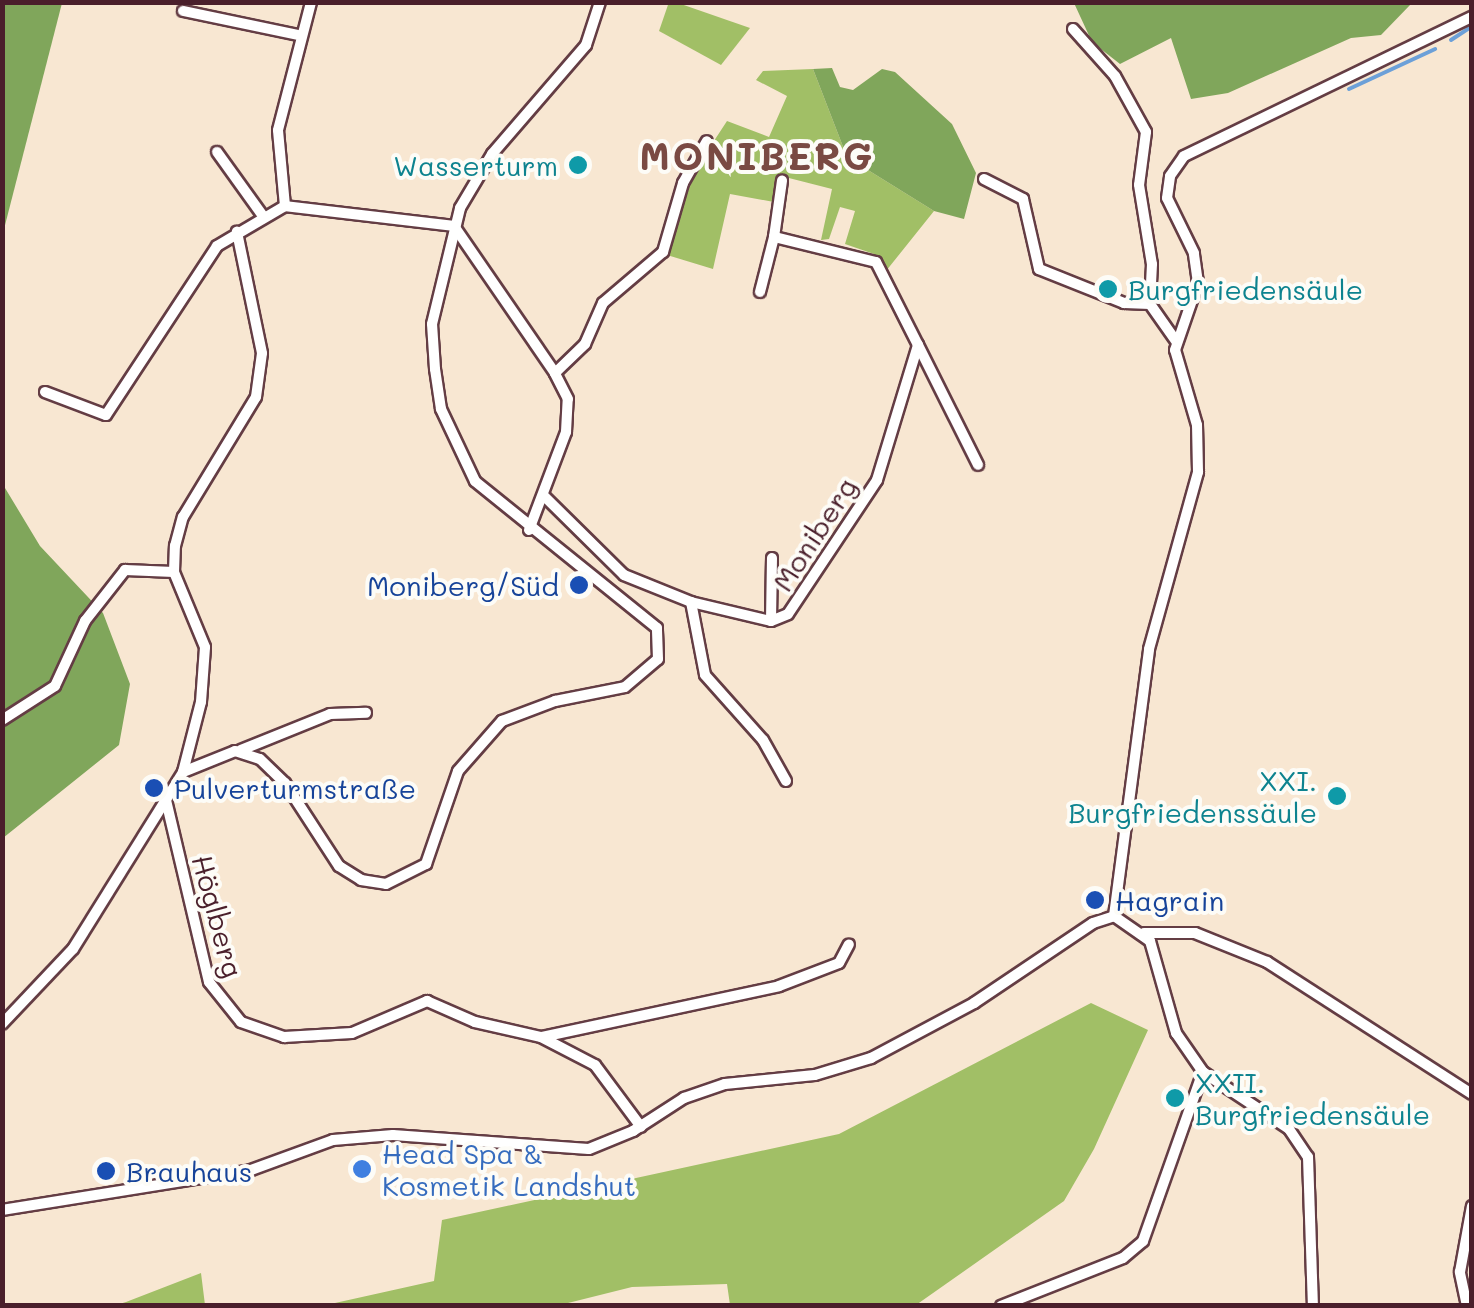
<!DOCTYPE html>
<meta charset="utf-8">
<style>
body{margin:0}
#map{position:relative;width:1474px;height:1308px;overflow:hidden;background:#f8e7d2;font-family:Mali,sans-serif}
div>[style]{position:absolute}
.green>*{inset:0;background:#a1bf66}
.forest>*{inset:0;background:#80a65b}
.stream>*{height:4px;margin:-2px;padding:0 2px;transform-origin:2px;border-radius:2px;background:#6ca0d8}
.roads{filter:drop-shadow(2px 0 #643d44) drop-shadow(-2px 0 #643d44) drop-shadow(0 2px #643d44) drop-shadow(0 -2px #643d44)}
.street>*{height:10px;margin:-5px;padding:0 5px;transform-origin:5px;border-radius:5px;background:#fff}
.dots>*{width:28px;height:28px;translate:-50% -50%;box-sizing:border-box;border:5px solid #fdfcf7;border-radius:50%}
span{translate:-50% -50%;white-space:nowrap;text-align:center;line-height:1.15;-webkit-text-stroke:8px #fdfcf7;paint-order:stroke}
.culture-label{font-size:28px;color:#0d838f}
.right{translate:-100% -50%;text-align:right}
.left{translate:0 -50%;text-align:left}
.street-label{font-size:28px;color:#4a1f2b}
.transit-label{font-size:28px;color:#164399}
.shop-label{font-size:28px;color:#366cbe}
.district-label{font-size:38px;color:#7a4a43;font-weight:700;letter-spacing:2.5px}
.frame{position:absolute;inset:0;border:5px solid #4a1f2b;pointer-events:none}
</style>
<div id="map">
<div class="green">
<i style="clip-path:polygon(669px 2px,678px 3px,750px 28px,721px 65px,659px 31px)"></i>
<i style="clip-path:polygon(813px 69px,847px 157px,934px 211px,886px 271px,874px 254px,845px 244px,855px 211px,840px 207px,829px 239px,821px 240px,832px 189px,781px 176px,774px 202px,730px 194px,713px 269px,667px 255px,695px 170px,727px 121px,769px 137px,787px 96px,756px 80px,763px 71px)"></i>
<i style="clip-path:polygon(1091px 1003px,1148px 1030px,1094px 1149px,1064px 1201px,916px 1305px,730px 1305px,727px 1284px,632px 1287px,560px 1305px,326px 1305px,434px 1281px,442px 1220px,839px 1134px)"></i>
<i style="clip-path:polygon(201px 1273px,205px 1305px,116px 1305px,126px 1302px)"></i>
</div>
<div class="forest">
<i style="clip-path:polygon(3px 2px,62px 3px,3px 233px,2px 3px)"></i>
<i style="clip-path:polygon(1074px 3px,1412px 3px,1381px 35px,1351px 38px,1228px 93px,1191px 99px,1171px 38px,1120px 64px,1092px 42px)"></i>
<i style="clip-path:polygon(832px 68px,840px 87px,853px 90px,882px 69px,895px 72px,952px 124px,976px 173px,964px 219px,934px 211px,847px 157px,813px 69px)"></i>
<i style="clip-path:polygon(2px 483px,40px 546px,103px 613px,130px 684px,119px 745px,3px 838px)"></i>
</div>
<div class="stream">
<i style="left:1451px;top:40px;width:24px;rotate:-33deg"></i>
<i style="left:1349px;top:89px;width:95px;rotate:-24.9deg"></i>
</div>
<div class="roads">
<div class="street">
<i style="left:183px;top:11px;width:117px;rotate:11.8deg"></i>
<i style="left:1073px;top:29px;width:63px;rotate:48.2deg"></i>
<i style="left:1115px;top:76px;width:64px;rotate:61deg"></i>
<i style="left:1146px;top:132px;width:53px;rotate:97.5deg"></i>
<i style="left:1139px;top:185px;width:80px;rotate:80.7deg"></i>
<i style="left:1152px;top:264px;width:40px;rotate:92.9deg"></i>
<i style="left:1150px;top:304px;width:45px;rotate:54.9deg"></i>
<i style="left:217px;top:152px;width:79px;rotate:54.3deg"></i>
<i style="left:984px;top:179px;width:44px;rotate:27.1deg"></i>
<i style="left:1023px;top:199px;width:72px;rotate:77.1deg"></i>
<i style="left:1039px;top:269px;width:92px;rotate:21.8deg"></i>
<i style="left:1124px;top:303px;width:26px;rotate:2deg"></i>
<i style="left:285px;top:206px;width:170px;rotate:6.7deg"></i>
<i style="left:454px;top:226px;width:178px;rotate:55.5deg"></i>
<i style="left:285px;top:206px;width:76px;rotate:-95.3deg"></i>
<i style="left:278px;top:130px;width:132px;rotate:-75.5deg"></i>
<i style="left:760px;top:292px;width:57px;rotate:-75.7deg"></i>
<i style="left:918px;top:345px;width:134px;rotate:63.4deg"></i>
<i style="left:45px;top:392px;width:65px;rotate:20.7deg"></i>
<i style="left:106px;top:415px;width:202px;rotate:-56.7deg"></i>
<i style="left:217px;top:246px;width:79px;rotate:-30.5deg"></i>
<i style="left:545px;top:497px;width:111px;rotate:44.6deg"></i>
<i style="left:624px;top:575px;width:72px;rotate:21.9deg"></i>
<i style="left:691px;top:602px;width:82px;rotate:13.4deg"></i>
<i style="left:771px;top:621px;width:18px;rotate:-22deg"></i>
<i style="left:788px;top:614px;width:161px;rotate:-56.4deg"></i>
<i style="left:877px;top:480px;width:141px;rotate:-73.1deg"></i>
<i style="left:918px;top:345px;width:93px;rotate:-116.8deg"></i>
<i style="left:876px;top:262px;width:105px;rotate:-166.2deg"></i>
<i style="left:774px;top:237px;width:57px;rotate:-81.9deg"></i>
<i style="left:529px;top:530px;width:105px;rotate:-69.3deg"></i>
<i style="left:566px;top:432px;width:33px;rotate:-87deg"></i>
<i style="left:568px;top:399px;width:29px;rotate:-117deg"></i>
<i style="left:555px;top:373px;width:42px;rotate:-44deg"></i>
<i style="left:585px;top:344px;width:45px;rotate:-66.3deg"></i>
<i style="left:603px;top:303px;width:79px;rotate:-40.4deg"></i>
<i style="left:663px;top:252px;width:72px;rotate:-73.8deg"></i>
<i style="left:683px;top:183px;width:48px;rotate:-60.3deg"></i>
<i style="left:691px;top:602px;width:74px;rotate:79.1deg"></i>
<i style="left:705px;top:675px;width:87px;rotate:48.3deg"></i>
<i style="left:763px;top:740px;width:47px;rotate:60.7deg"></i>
<i style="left:771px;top:621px;width:63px;rotate:-89.1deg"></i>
<i style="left:2px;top:720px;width:63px;rotate:-32.7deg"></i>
<i style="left:55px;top:686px;width:72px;rotate:-65.2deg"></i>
<i style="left:85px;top:621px;width:65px;rotate:-51.9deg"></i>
<i style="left:125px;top:570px;width:49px;rotate:2.3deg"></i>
<i style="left:241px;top:750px;width:96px;rotate:-22deg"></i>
<i style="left:330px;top:714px;width:36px;rotate:-2deg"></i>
<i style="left:183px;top:772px;width:56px;rotate:-22deg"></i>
<i style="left:235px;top:751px;width:26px;rotate:18deg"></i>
<i style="left:260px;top:759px;width:35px;rotate:44deg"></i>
<i style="left:285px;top:783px;width:99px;rotate:57deg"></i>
<i style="left:339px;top:866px;width:26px;rotate:32deg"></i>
<i style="left:361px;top:880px;width:25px;rotate:9deg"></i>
<i style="left:386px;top:884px;width:45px;rotate:-26.6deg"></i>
<i style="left:426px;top:864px;width:98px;rotate:-71deg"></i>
<i style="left:458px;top:771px;width:67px;rotate:-48.7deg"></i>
<i style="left:502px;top:721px;width:57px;rotate:-20.7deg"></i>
<i style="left:555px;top:701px;width:71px;rotate:-11.3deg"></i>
<i style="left:625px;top:687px;width:43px;rotate:-40.3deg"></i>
<i style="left:658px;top:659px;width:31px;rotate:-92deg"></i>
<i style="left:657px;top:628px;width:234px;rotate:-141.1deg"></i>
<i style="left:475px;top:481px;width:80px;rotate:-115.3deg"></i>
<i style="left:441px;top:409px;width:40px;rotate:-98.5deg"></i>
<i style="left:435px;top:369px;width:45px;rotate:-93.8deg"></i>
<i style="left:432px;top:324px;width:119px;rotate:-76.4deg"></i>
<i style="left:460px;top:208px;width:63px;rotate:-59.3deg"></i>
<i style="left:492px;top:154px;width:144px;rotate:-49.2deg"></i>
<i style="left:586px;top:45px;width:45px;rotate:-72deg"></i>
<i style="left:165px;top:796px;width:191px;rotate:76.7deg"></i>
<i style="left:209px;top:982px;width:51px;rotate:51.3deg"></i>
<i style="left:241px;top:1022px;width:46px;rotate:19.2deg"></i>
<i style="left:284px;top:1037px;width:68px;rotate:-3.4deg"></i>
<i style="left:352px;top:1033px;width:82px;rotate:-23.1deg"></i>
<i style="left:427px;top:1001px;width:52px;rotate:23.6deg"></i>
<i style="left:475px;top:1022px;width:68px;rotate:12.8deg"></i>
<i style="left:541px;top:1037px;width:61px;rotate:27.4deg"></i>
<i style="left:595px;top:1065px;width:77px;rotate:53.4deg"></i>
<i style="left:1114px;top:916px;width:269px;rotate:-82.5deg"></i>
<i style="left:1149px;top:649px;width:184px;rotate:-74.5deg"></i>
<i style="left:1198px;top:472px;width:47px;rotate:-91.2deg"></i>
<i style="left:1197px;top:425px;width:78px;rotate:-106.3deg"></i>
<i style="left:1175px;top:350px;width:71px;rotate:-71.1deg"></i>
<i style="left:1198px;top:283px;width:30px;rotate:-98deg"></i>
<i style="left:1194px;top:253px;width:61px;rotate:-116.1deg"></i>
<i style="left:1167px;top:198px;width:22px;rotate:-82deg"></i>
<i style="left:1170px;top:176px;width:24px;rotate:-55deg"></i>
<i style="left:1184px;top:156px;width:320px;rotate:-25.8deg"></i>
<i style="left:1114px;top:916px;width:44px;rotate:34.8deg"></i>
<i style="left:1150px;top:941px;width:96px;rotate:74.2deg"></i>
<i style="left:1176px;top:1033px;width:47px;rotate:55.3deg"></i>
<i style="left:1203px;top:1072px;width:103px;rotate:33.5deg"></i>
<i style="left:1289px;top:1129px;width:34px;rotate:56deg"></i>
<i style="left:1308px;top:1157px;width:149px;rotate:88.1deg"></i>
<i style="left:1144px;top:933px;width:51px"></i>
<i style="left:1195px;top:933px;width:78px;rotate:21.9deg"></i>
<i style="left:1267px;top:962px;width:244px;rotate:32.8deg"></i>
<i style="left:2px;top:1024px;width:103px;rotate:-46.6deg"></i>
<i style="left:73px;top:949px;width:208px;rotate:-58.1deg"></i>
<i style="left:183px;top:772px;width:72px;rotate:-75.6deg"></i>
<i style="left:201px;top:702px;width:55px;rotate:-85.8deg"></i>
<i style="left:205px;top:647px;width:81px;rotate:-112.5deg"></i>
<i style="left:174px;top:572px;width:26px;rotate:-88deg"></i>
<i style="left:175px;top:546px;width:30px;rotate:-75deg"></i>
<i style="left:183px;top:517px;width:140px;rotate:-58.7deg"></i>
<i style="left:256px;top:397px;width:44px;rotate:-82.2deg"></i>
<i style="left:262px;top:353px;width:124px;rotate:-101.7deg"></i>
<i style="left:542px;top:1037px;width:242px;rotate:-12.1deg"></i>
<i style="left:779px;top:986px;width:64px;rotate:-21deg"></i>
<i style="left:839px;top:963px;width:21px;rotate:-62deg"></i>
<i style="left:2px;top:1210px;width:252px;rotate:-9.1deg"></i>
<i style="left:251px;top:1170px;width:87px;rotate:-20.1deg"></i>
<i style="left:333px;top:1140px;width:60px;rotate:-4.8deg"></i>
<i style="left:393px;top:1135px;width:196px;rotate:4.1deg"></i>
<i style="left:589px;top:1149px;width:48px;rotate:-22.2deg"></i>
<i style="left:633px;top:1131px;width:61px;rotate:-32.9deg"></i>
<i style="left:684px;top:1098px;width:43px;rotate:-18.9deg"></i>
<i style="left:725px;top:1084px;width:90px;rotate:-5.7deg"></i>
<i style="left:815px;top:1075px;width:59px;rotate:-16.9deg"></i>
<i style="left:871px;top:1058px;width:117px;rotate:-28.1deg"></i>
<i style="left:974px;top:1003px;width:143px;rotate:-33.9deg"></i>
<i style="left:1093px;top:923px;width:22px;rotate:-18deg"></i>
<i style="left:1001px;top:1306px;width:131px;rotate:-21.5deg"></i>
<i style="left:1123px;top:1258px;width:26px;rotate:-40deg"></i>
<i style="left:1143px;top:1241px;width:179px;rotate:-70.5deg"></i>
<i style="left:1467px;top:1306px;width:35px;rotate:-102deg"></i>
<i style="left:1460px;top:1272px;width:67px;rotate:-79.7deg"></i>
</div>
</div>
<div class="dots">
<i style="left:578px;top:165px;background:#0f9aa8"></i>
<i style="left:1108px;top:289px;background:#0f9aa8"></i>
<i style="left:579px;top:585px;background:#1a4fb4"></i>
<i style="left:154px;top:788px;background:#1a4fb4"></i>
<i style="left:1337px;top:796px;background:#0f9aa8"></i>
<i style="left:1095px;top:900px;background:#1a4fb4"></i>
<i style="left:1175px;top:1098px;background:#0f9aa8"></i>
<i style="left:362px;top:1169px;background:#3f7fe0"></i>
<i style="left:106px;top:1171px;background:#1a4fb4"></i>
</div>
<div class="culture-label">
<span class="right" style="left:558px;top:165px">Wasserturm</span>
<span class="left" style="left:1128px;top:289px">Burgfriedensäule</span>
<span class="right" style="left:1317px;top:796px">XXI.<br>Burgfriedenssäule</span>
<span class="left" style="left:1195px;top:1098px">XXII.<br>Burgfriedensäule</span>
</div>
<div class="street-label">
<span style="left:814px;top:534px;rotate:-57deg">Moniberg</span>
<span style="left:218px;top:916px;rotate:75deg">Höglberg</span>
</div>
<div class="transit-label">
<span class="right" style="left:559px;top:585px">Moniberg/Süd</span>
<span class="left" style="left:174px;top:788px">Pulverturmstraße</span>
<span class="left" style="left:1115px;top:900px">Hagrain</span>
<span class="left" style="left:126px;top:1171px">Brauhaus</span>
</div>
<div class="shop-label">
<span class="left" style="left:382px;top:1169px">Head Spa &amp;<br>Kosmetik Landshut</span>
</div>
<div class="district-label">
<span style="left:757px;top:156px">MONIBERG</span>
</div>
<div class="frame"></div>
</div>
